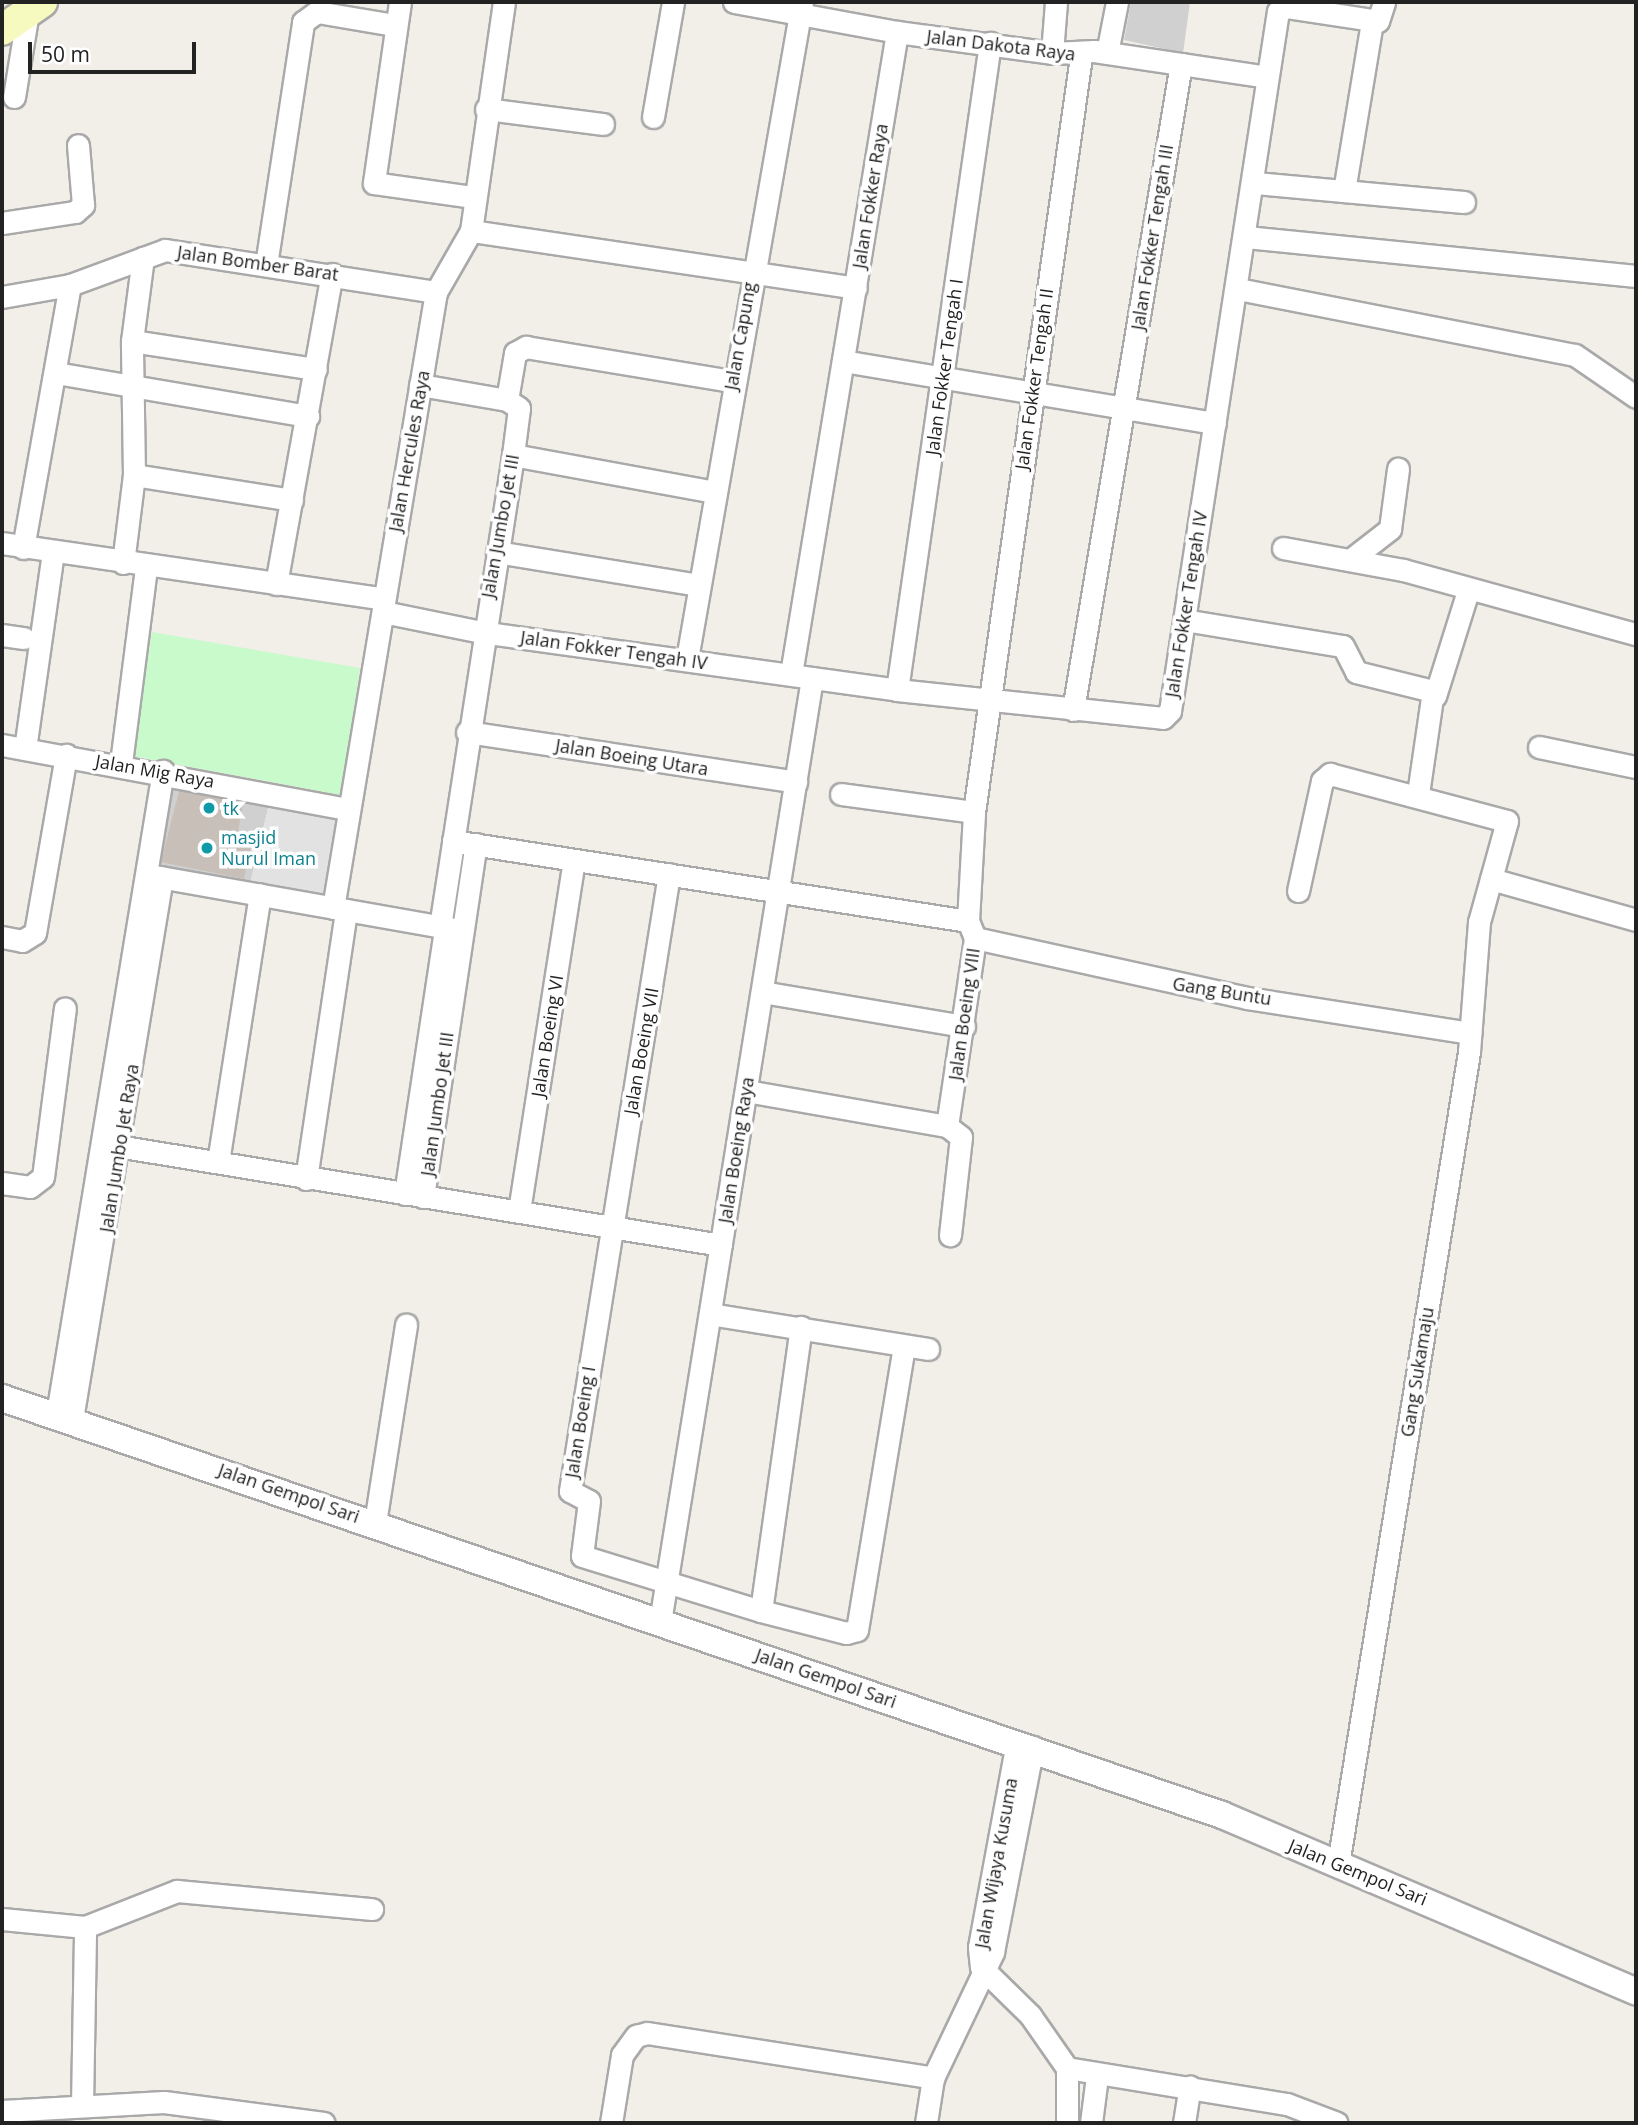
<!DOCTYPE html>
<style>
body{margin:0}
#map{position:relative;width:1638px;height:2125px;overflow:hidden;background:#f2efe9;font-family:"Open Sans",sans-serif}
div>[style]{position:absolute}
.religious>*{inset:0;background:#d0d0d0}
.park>*{inset:0;background:#c8facc}
.parking>*{inset:0;background:#e2e2e2}
.building>*{inset:0;background:#c7bfb8}
.roads{filter:drop-shadow(2px 0 #a9a9a9) drop-shadow(-2px 0 #a9a9a9) drop-shadow(0 2px #a9a9a9) drop-shadow(0 -2px #a9a9a9)}
.minor>*{height:21px;margin:-10.5px;padding:0 10.5px;transform-origin:10.5px;border-radius:10.5px;background:#fff}
.tertiary>*{height:26px;margin:-13px;padding:0 13px;transform-origin:13px;border-radius:13px;background:#fff}
.secondary>*{height:30px;margin:-15px;padding:0 15px;transform-origin:15px;border-radius:15px;background:#f7fabf}
.dots>*{width:19px;height:19px;translate:-50% -50%;box-sizing:border-box;border:4px solid #fff;border-radius:50%}
span{translate:-50% -50%;white-space:nowrap;text-align:center;line-height:1.15;-webkit-text-stroke:7px #fff;paint-order:stroke}
.street-label{font-size:18px;color:#222}
.culture-label{font-size:18px;color:#0d838f}
.left{translate:0 -50%;text-align:left}
.frame{position:absolute;inset:0;border:4px solid #222;pointer-events:none}
.scale{position:absolute;left:28px;top:42px;width:168px;height:32px;box-sizing:border-box;border:4px solid #222;border-top:0;padding-left:9px;font-size:21px;line-height:24px;white-space:nowrap;color:#222;-webkit-text-stroke:5px #fff;paint-order:stroke}
</style>
<div id="map">
<div class="religious">
<i style="clip-path:polygon(1131px 2px,1190px 2px,1183px 53px,1124px 40px)"></i>
<i style="clip-path:polygon(171px 780px,270px 800px,250px 884px,157px 869px)"></i>
</div>
<div class="park">
<i style="clip-path:polygon(152px 632px,360px 668px,341px 795px,132px 756px)"></i>
</div>
<div class="parking">
<i style="clip-path:polygon(270px 800px,338px 814px,323px 897px,250px 884px)"></i>
</div>
<div class="building">
<i style="clip-path:polygon(179px 791px,243px 803px,238px 832px,253px 835px,244px 879px,161px 862px)"></i>
</div>
<div class="roads">
<div class="minor">
<i style="left:400px;top:2px;width:183px;rotate:98.2deg"></i>
<i style="left:374px;top:183px;width:99px;rotate:8.1deg"></i>
<i style="left:734px;top:2px;width:166px;rotate:10.4deg"></i>
<i style="left:897px;top:32px;width:156px;rotate:7.7deg"></i>
<i style="left:1052px;top:53px;width:42px;rotate:-2.7deg"></i>
<i style="left:1094px;top:51px;width:175px;rotate:8.5deg"></i>
<i style="left:1052px;top:53px;width:51px;rotate:-85.5deg"></i>
<i style="left:1107px;top:53px;width:52px;rotate:-78.9deg"></i>
<i style="left:14px;top:97px;width:80px;rotate:-80.7deg"></i>
<i style="left:486px;top:109px;width:118px;rotate:7.3deg"></i>
<i style="left:653px;top:117px;width:117px;rotate:-80.1deg"></i>
<i style="left:1255px;top:183px;width:210px;rotate:5.2deg"></i>
<i style="left:1344px;top:191px;width:172px;rotate:-80.6deg"></i>
<i style="left:2px;top:223px;width:74px;rotate:-8.6deg"></i>
<i style="left:75px;top:212px;width:11px;rotate:-41deg"></i>
<i style="left:83px;top:205px;width:60px;rotate:-94.8deg"></i>
<i style="left:471px;top:231px;width:389px;rotate:8.4deg"></i>
<i style="left:1246px;top:237px;width:392px;rotate:5.7deg"></i>
<i style="left:266px;top:265px;width:246px;rotate:-81.3deg"></i>
<i style="left:303px;top:22px;width:17px;rotate:-36deg"></i>
<i style="left:317px;top:12px;width:79px;rotate:9.5deg"></i>
<i style="left:1238px;top:289px;width:343px;rotate:11.1deg"></i>
<i style="left:1575px;top:355px;width:74px;rotate:34.5deg"></i>
<i style="left:2px;top:297px;width:69px;rotate:-10deg"></i>
<i style="left:70px;top:285px;width:101px;rotate:-20.2deg"></i>
<i style="left:165px;top:250px;width:274px;rotate:8.8deg"></i>
<i style="left:132px;top:341px;width:186px;rotate:8.7deg"></i>
<i style="left:843px;top:361px;width:377px;rotate:9.5deg"></i>
<i style="left:56px;top:373px;width:256px;rotate:9.7deg"></i>
<i style="left:420px;top:385px;width:88px;rotate:9.8deg"></i>
<i style="left:513px;top:455px;width:205px;rotate:10.4deg"></i>
<i style="left:134px;top:475px;width:160px;rotate:9deg"></i>
<i style="left:2px;top:543px;width:386px;rotate:8.3deg"></i>
<i style="left:23px;top:548px;width:267px;rotate:-79.9deg"></i>
<i style="left:1283px;top:548px;width:122px;rotate:10.4deg"></i>
<i style="left:1403px;top:570px;width:242px;rotate:15.4deg"></i>
<i style="left:497px;top:552px;width:204px;rotate:9.3deg"></i>
<i style="left:1350px;top:560px;width:51px;rotate:-37.8deg"></i>
<i style="left:1390px;top:529px;width:61px;rotate:-82.4deg"></i>
<i style="left:123px;top:563px;width:89px;rotate:-82.9deg"></i>
<i style="left:134px;top:475px;width:134px;rotate:-90.9deg"></i>
<i style="left:132px;top:341px;width:84px;rotate:-82.5deg"></i>
<i style="left:276px;top:584px;width:315px;rotate:-79.8deg"></i>
<i style="left:383px;top:612px;width:100px;rotate:11.5deg"></i>
<i style="left:481px;top:632px;width:420px;rotate:7.9deg"></i>
<i style="left:897px;top:690px;width:267px;rotate:6deg"></i>
<i style="left:1163px;top:718px;width:10px;rotate:-45deg"></i>
<i style="left:1170px;top:711px;width:708px;rotate:-81.23deg"></i>
<i style="left:1278px;top:11px;width:10px;rotate:-24deg"></i>
<i style="left:1287px;top:7px;width:92px;rotate:8.7deg"></i>
<i style="left:1378px;top:21px;width:20px;rotate:-72deg"></i>
<i style="left:1184px;top:620px;width:161px;rotate:9.3deg"></i>
<i style="left:1343px;top:646px;width:29px;rotate:63deg"></i>
<i style="left:1356px;top:672px;width:79px;rotate:13.9deg"></i>
<i style="left:1433px;top:691px;width:104px;rotate:98.3deg"></i>
<i style="left:2px;top:635px;width:22px;rotate:8deg"></i>
<i style="left:687px;top:659px;width:667px;rotate:-80.07deg"></i>
<i style="left:791px;top:674px;width:651px;rotate:-80.62deg"></i>
<i style="left:897px;top:690px;width:654px;rotate:-81.82deg"></i>
<i style="left:1435px;top:696px;width:110px;rotate:-72.6deg"></i>
<i style="left:1073px;top:710px;width:655px;rotate:-80.51deg"></i>
<i style="left:467px;top:732px;width:333px;rotate:8.6deg"></i>
<i style="left:2px;top:745px;width:352px;rotate:10.5deg"></i>
<i style="left:1539px;top:747px;width:99px;rotate:11.7deg"></i>
<i style="left:25px;top:749px;width:199px;rotate:-81.9deg"></i>
<i style="left:121px;top:763px;width:196px;rotate:-82.7deg"></i>
<i style="left:841px;top:794px;width:134px;rotate:7.7deg"></i>
<i style="left:453px;top:841px;width:521px;rotate:8.83deg"></i>
<i style="left:669px;top:874px;width:625px;rotate:99.12deg"></i>
<i style="left:570px;top:1491px;width:21px;rotate:28deg"></i>
<i style="left:589px;top:1501px;width:55px;rotate:97.3deg"></i>
<i style="left:582px;top:1556px;width:187px;rotate:17.1deg"></i>
<i style="left:761px;top:1611px;width:88px;rotate:14.5deg"></i>
<i style="left:846px;top:1633px;width:11px;rotate:-15deg"></i>
<i style="left:857px;top:1630px;width:288px;rotate:-80.6deg"></i>
<i style="left:148px;top:875px;width:311px;rotate:10deg"></i>
<i style="left:1491px;top:879px;width:151px;rotate:15.8deg"></i>
<i style="left:1298px;top:891px;width:113px;rotate:-77.7deg"></i>
<i style="left:1322px;top:781px;width:11px;rotate:-41deg"></i>
<i style="left:1330px;top:774px;width:183px;rotate:14.9deg"></i>
<i style="left:1507px;top:821px;width:105px;rotate:105.5deg"></i>
<i style="left:1479px;top:922px;width:130px;rotate:94.4deg"></i>
<i style="left:1469px;top:1052px;width:822px;rotate:99.16deg"></i>
<i style="left:333px;top:908px;width:625px;rotate:-80.51deg"></i>
<i style="left:436px;top:292px;width:70px;rotate:-60.2deg"></i>
<i style="left:471px;top:231px;width:231px;rotate:-81.8deg"></i>
<i style="left:440px;top:927px;width:478px;rotate:-81.2deg"></i>
<i style="left:513px;top:455px;width:47px;rotate:-82.7deg"></i>
<i style="left:519px;top:408px;width:14px;rotate:-146deg"></i>
<i style="left:507px;top:400px;width:48px;rotate:-80.3deg"></i>
<i style="left:515px;top:353px;width:13px;rotate:-29deg"></i>
<i style="left:526px;top:347px;width:209px;rotate:9.4deg"></i>
<i style="left:2px;top:937px;width:20px;rotate:11deg"></i>
<i style="left:22px;top:941px;width:15px;rotate:-32deg"></i>
<i style="left:35px;top:933px;width:181px;rotate:-80.1deg"></i>
<i style="left:975px;top:938px;width:279px;rotate:12.4deg"></i>
<i style="left:1247px;top:998px;width:226px;rotate:8.9deg"></i>
<i style="left:762px;top:992px;width:205px;rotate:9.6deg"></i>
<i style="left:746px;top:1091px;width:204px;rotate:9.9deg"></i>
<i style="left:947px;top:1126px;width:190px;rotate:-81.5deg"></i>
<i style="left:975px;top:938px;width:18px;rotate:-112deg"></i>
<i style="left:968px;top:921px;width:109px;rotate:-86.8deg"></i>
<i style="left:974px;top:812px;width:764px;rotate:-81.94deg"></i>
<i style="left:947px;top:1126px;width:18px;rotate:38deg"></i>
<i style="left:961px;top:1137px;width:99px;rotate:96.4deg"></i>
<i style="left:105px;top:1144px;width:624px;rotate:9.31deg"></i>
<i style="left:218px;top:1162px;width:271px;rotate:-81.1deg"></i>
<i style="left:306px;top:1179px;width:272px;rotate:-81.5deg"></i>
<i style="left:2px;top:1183px;width:28px;rotate:8deg"></i>
<i style="left:30px;top:1187px;width:16px;rotate:-38deg"></i>
<i style="left:43px;top:1177px;width:170px;rotate:-82.6deg"></i>
<i style="left:405px;top:1194px;width:269px;rotate:-81.4deg"></i>
<i style="left:423px;top:1197px;width:357px;rotate:-81.5deg"></i>
<i style="left:519px;top:1211px;width:354px;rotate:-81.1deg"></i>
<i style="left:710px;top:1314px;width:221px;rotate:9.1deg"></i>
<i style="left:57px;top:1414px;width:652px;rotate:-80.64deg"></i>
<i style="left:72px;top:1419px;width:549px;rotate:-80.57deg"></i>
<i style="left:375px;top:1523px;width:201px;rotate:-81.1deg"></i>
<i style="left:761px;top:1611px;width:287px;rotate:-82deg"></i>
<i style="left:660px;top:1622px;width:956px;rotate:-80.85deg"></i>
<i style="left:2px;top:1919px;width:83px;rotate:5.5deg"></i>
<i style="left:85px;top:1927px;width:99px;rotate:-21.4deg"></i>
<i style="left:177px;top:1891px;width:196px;rotate:5.3deg"></i>
<i style="left:981px;top:1967px;width:20px;rotate:-96deg"></i>
<i style="left:979px;top:1947px;width:208px;rotate:-79.5deg"></i>
<i style="left:981px;top:1967px;width:69px;rotate:44.4deg"></i>
<i style="left:1030px;top:2015px;width:65px;rotate:55.1deg"></i>
<i style="left:1067px;top:2068px;width:55px;rotate:90deg"></i>
<i style="left:1067px;top:2068px;width:223px;rotate:9.3deg"></i>
<i style="left:1287px;top:2104px;width:53px;rotate:20.8deg"></i>
<i style="left:82px;top:2106px;width:179px;rotate:-89deg"></i>
<i style="left:2px;top:2111px;width:162px;rotate:-3.2deg"></i>
<i style="left:164px;top:2102px;width:161px;rotate:7.5deg"></i>
<i style="left:611px;top:2123px;width:69px;rotate:-80.8deg"></i>
<i style="left:622px;top:2055px;width:24px;rotate:-54deg"></i>
<i style="left:636px;top:2036px;width:11px;rotate:-15deg"></i>
<i style="left:647px;top:2033px;width:290px;rotate:8.9deg"></i>
<i style="left:933px;top:2078px;width:140px;rotate:-64.5deg"></i>
<i style="left:993px;top:1952px;width:209px;rotate:-79deg"></i>
<i style="left:926px;top:2123px;width:46px;rotate:-81.2deg"></i>
<i style="left:1091px;top:2123px;width:47px;rotate:-82.7deg"></i>
<i style="left:1184px;top:2123px;width:37px;rotate:-81deg"></i>
</div>
<div class="tertiary">
<i style="left:2px;top:1398px;width:1289px;rotate:18.87deg"></i>
<i style="left:1222px;top:1815px;width:450px;rotate:23.1deg"></i>
</div>
<div class="secondary">
<i style="left:2px;top:30px;width:49px;rotate:-35deg"></i>
</div>
</div>
<div class="dots">
<i style="left:209px;top:808px;background:#0f9aa8"></i>
<i style="left:207px;top:848px;background:#0f9aa8"></i>
</div>
<div class="street-label">
<span style="left:1001px;top:45px;rotate:7deg">Jalan Dakota Raya</span>
<span style="left:870px;top:196px;rotate:-81deg">Jalan Fokker Raya</span>
<span style="left:1152px;top:237px;rotate:-81deg">Jalan Fokker Tengah III</span>
<span style="left:258px;top:263px;rotate:8deg">Jalan Bomber Barat</span>
<span style="left:740px;top:336px;rotate:-80deg">Jalan Capung</span>
<span style="left:944px;top:367px;rotate:-82deg">Jalan Fokker Tengah I</span>
<span style="left:1034px;top:379px;rotate:-82deg">Jalan Fokker Tengah II</span>
<span style="left:409px;top:451px;rotate:-80deg">Jalan Hercules Raya</span>
<span style="left:500px;top:526px;rotate:-80deg">Jalan Jumbo Jet III</span>
<span style="left:1186px;top:604px;rotate:-81deg">Jalan Fokker Tengah IV</span>
<span style="left:614px;top:650px;rotate:8deg">Jalan Fokker Tengah IV</span>
<span style="left:632px;top:757px;rotate:9deg">Jalan Boeing Utara</span>
<span style="left:155px;top:771px;rotate:10deg">Jalan Mig Raya</span>
<span style="left:1222px;top:991px;rotate:9deg">Gang Buntu</span>
<span style="left:964px;top:1014px;rotate:-82deg">Jalan Boeing VIII</span>
<span style="left:547px;top:1036px;rotate:-81deg">Jalan Boeing VI</span>
<span style="left:641px;top:1051px;rotate:-80deg">Jalan Boeing VII</span>
<span style="left:437px;top:1104px;rotate:-82deg">Jalan Jumbo Jet III</span>
<span style="left:119px;top:1148px;rotate:-81deg">Jalan Jumbo Jet Raya</span>
<span style="left:736px;top:1150px;rotate:-81deg">Jalan Boeing Raya</span>
<span style="left:1417px;top:1372px;rotate:-81deg">Gang Sukamaju</span>
<span style="left:580px;top:1422px;rotate:-81deg">Jalan Boeing I</span>
<span style="left:289px;top:1493px;rotate:19deg">Jalan Gempol Sari</span>
<span style="left:826px;top:1678px;rotate:19deg">Jalan Gempol Sari</span>
<span style="left:996px;top:1863px;rotate:-80deg">Jalan Wijaya Kusuma</span>
<span style="left:1358px;top:1872px;rotate:22deg">Jalan Gempol Sari</span>
</div>
<div class="culture-label">
<span class="left" style="left:223px;top:808px">tk</span>
<span class="left" style="left:221px;top:848px">masjid<br>Nurul Iman</span>
</div>
<div class="frame"></div>
<div class="scale">50 m</div>
</div>
